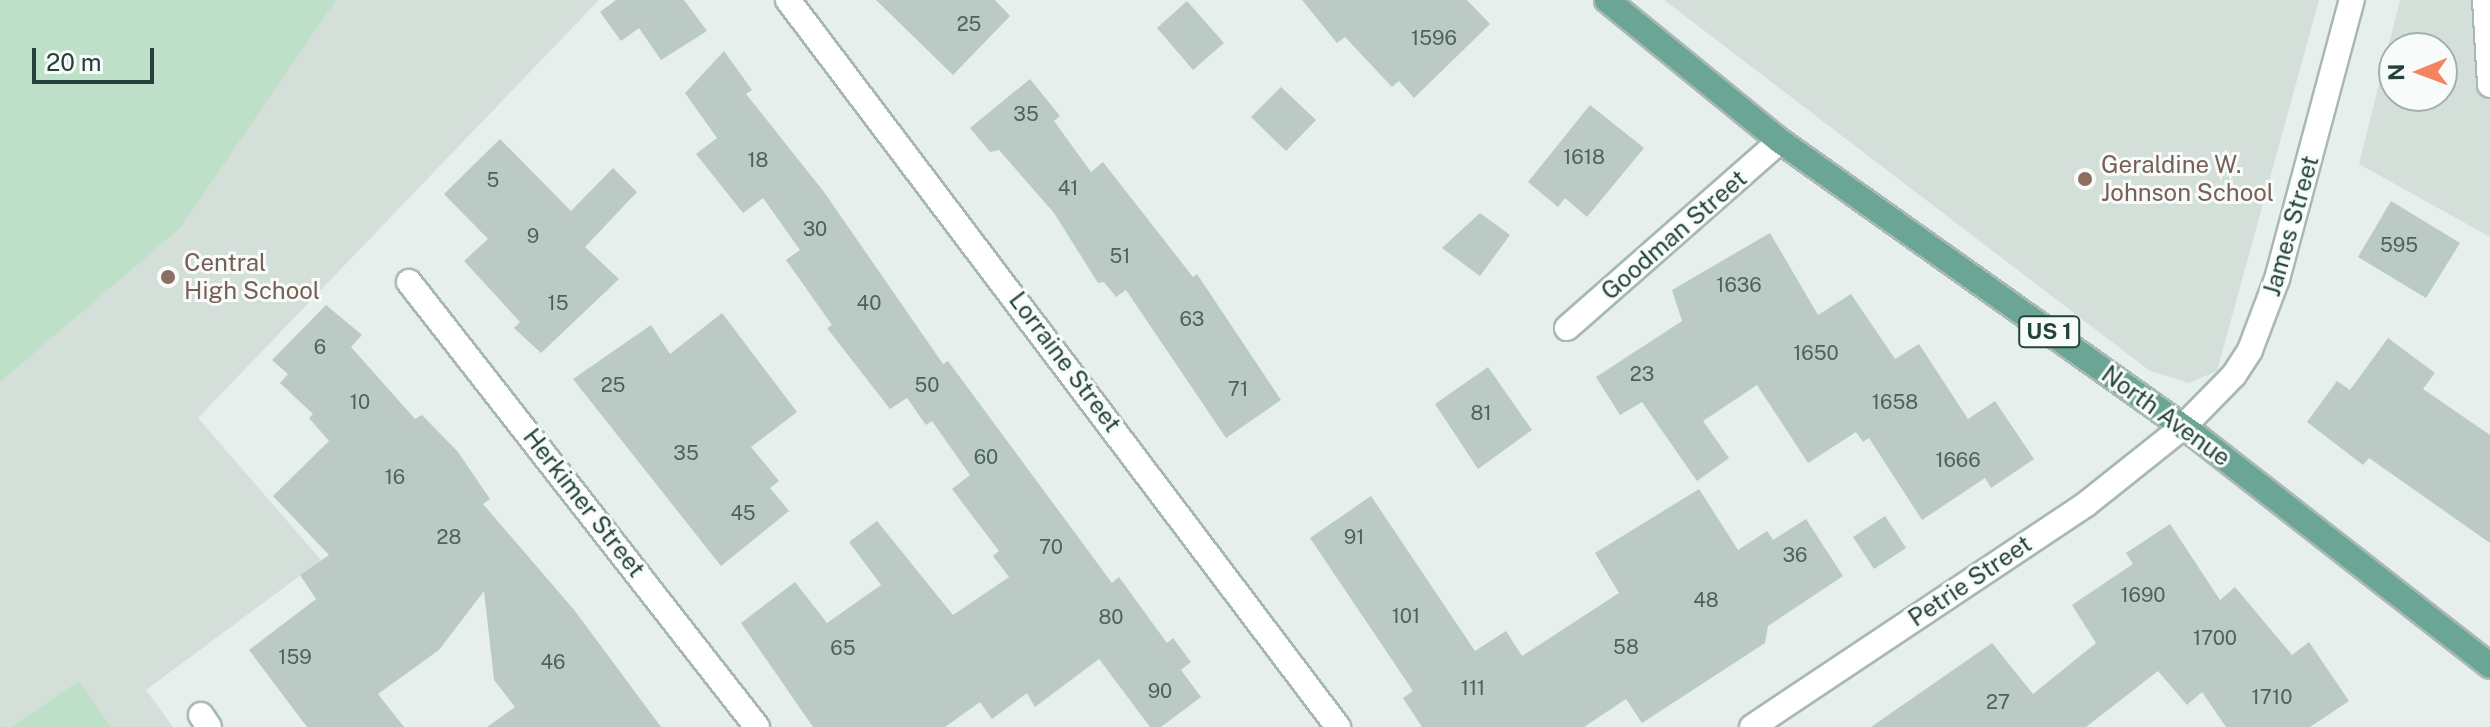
<!DOCTYPE html>
<style>
body{margin:0}
#map{position:relative;width:2490px;height:727px;overflow:hidden;background:#e6efeb;font-family:"Public Sans",sans-serif}
div>[style]{position:absolute}
.built>*{inset:0;background:#d4dfda}
.green>*{inset:0;background:#bfe0c8}
.building>*{inset:0;background:#bbcac4}
.roads{filter:drop-shadow(2px 0 #a8b8b2) drop-shadow(-2px 0 #a8b8b2) drop-shadow(0 2px #a8b8b2) drop-shadow(0 -2px #a8b8b2)}
.service>*{height:24px;margin:-12px;padding:0 12px;transform-origin:12px;border-radius:12px;background:#fff}
.minor>*{height:24px;margin:-12px;padding:0 12px;transform-origin:12px;border-radius:12px;background:#fff}
.primary>*{height:24px;margin:-12px;padding:0 12px;transform-origin:12px;border-radius:12px;background:#6aa596}
.dots>*{width:22px;height:22px;translate:-50% -50%;box-sizing:border-box;border:4px solid #f7fbf9;border-radius:50%}
span{translate:-50% -50%;white-space:nowrap;text-align:center;line-height:1.15;-webkit-text-stroke:6px #f7fbf9;paint-order:stroke}
.number-label{font-size:20px;color:#4a645c}
.number-label span{-webkit-text-stroke-width:0}
.shield-label span{padding:2px 6px;background:#f7fbf9;border:2px solid;border-radius:6px;-webkit-text-stroke-width:0}
.shield-label{font-size:22px;color:#24423a;font-weight:700}
.education-label{font-size:24px;color:#785e54}
.left{translate:0 -50%;text-align:left}
.street-label{font-size:24px;color:#24423a}
.north{position:absolute;left:2378px;top:32px;width:80px;height:80px;box-sizing:border-box;background:#f7fbf9;border:2px solid #a3b1ad;border-radius:50%;rotate:269deg;font-size:22px;font-weight:700;line-height:32px;text-align:center;color:#24423a}
.north::after{content:'';display:block;margin:auto;width:28px;height:36px;background:#f4845f;clip-path:polygon(50% 0,100% 100%,50% 72%,0 100%)}
.scale{position:absolute;left:32px;top:48px;width:122px;height:36px;box-sizing:border-box;border:4px solid #24423a;border-top:0;padding-left:10px;font-size:24px;line-height:28px;white-space:nowrap;color:#24423a;-webkit-text-stroke:6px #f7fbf9;paint-order:stroke}
</style>
<div id="map">
<div class="built">
<i style="clip-path:polygon(0 0,599px 0,198px 418px,321px 560px,146px 690px,173px 727px,0 727px)"></i>
<i style="clip-path:polygon(1664px 0,2319px 0,2217px 371px,2189px 383px,2150px 371px)"></i>
<i style="clip-path:polygon(evenodd,2400px 0,2490px 0,2490px 237px,2359px 164px,2400px 0,2394px 48px,2442px 48px,2442px 96px,2394px 96px,2394px 48px)"></i>
</div>
<div class="green">
<i style="clip-path:polygon(0 0,336px 0,180px 228px,0 382px)"></i>
<i style="clip-path:polygon(79px 681px,111px 727px,12px 727px)"></i>
</div>
<div class="building">
<i style="clip-path:polygon(616px 0,684px 0,707px 31px,661px 60px,639px 28px,621px 41px,600px 12px)"></i>
<i style="clip-path:polygon(876px 0,995px 0,1010px 16px,953px 75px)"></i>
<i style="clip-path:polygon(1302px 0,1467px 0,1490px 24px,1414px 98px,1399px 81px,1392px 87px,1345px 37px,1337px 43px)"></i>
<i style="clip-path:polygon(1187px 1px,1224px 43px,1193px 70px,1157px 28px)"></i>
<i style="clip-path:polygon(724px 51px,752px 90px,746px 94px,824px 192px,943px 364px,948px 361px,1112px 583px,1119px 577px,1167px 643px,1173px 638px,1191px 662px,1181px 670px,1201px 697px,1161px 727px,1150px 727px,1099px 659px,1035px 707px,1027px 693px,992px 719px,980px 702px,945px 727px,813px 727px,741px 623px,795px 582px,827px 623px,881px 585px,849px 542px,877px 521px,953px 615px,1009px 577px,993px 556px,999px 551px,952px 489px,970px 475px,932px 421px,926px 425px,907px 398px,890px 409px,827px 328px,832px 325px,786px 260px,800px 250px,763px 198px,743px 213px,696px 154px,717px 138px,685px 93px)"></i>
<i style="clip-path:polygon(1030px 79px,1060px 116px,1054px 121px,1091px 172px,1103px 162px,1193px 277px,1197px 274px,1281px 400px,1226px 438px,1126px 290px,1116px 297px,1104px 282px,1098px 283px,1054px 213px,999px 150px,990px 152px,970px 128px)"></i>
<i style="clip-path:polygon(1281px 87px,1316px 120px,1286px 151px,1251px 117px)"></i>
<i style="clip-path:polygon(1590px 105px,1644px 148px,1587px 217px,1565px 198px,1558px 207px,1528px 182px)"></i>
<i style="clip-path:polygon(500px 139px,571px 211px,613px 168px,637px 192px,585px 247px,619px 279px,541px 353px,514px 328px,520px 322px,464px 261px,488px 239px,444px 194px)"></i>
<i style="clip-path:polygon(2391px 201px,2460px 243px,2426px 298px,2358px 257px)"></i>
<i style="clip-path:polygon(1480px 213px,1510px 235px,1480px 276px,1442px 248px)"></i>
<i style="clip-path:polygon(1770px 233px,1818px 315px,1851px 294px,1895px 359px,1919px 344px,1968px 419px,1995px 401px,2034px 459px,1991px 488px,1985px 478px,1922px 520px,1869px 438px,1863px 442px,1856px 432px,1808px 463px,1757px 385px,1703px 421px,1729px 458px,1697px 481px,1642px 402px,1620px 415px,1596px 377px,1682px 321px,1672px 290px)"></i>
<i style="clip-path:polygon(326px 305px,362px 335px,351px 347px,415px 419px,422px 415px,458px 452px,490px 499px,483px 504px,575px 611px,661px 727px,487px 727px,515px 707px,494px 680px,484px 591px,439px 650px,378px 694px,404px 727px,307px 727px,249px 650px,316px 599px,300px 575px,329px 555px,273px 496px,329px 441px,309px 418px,313px 414px,280px 383px,288px 374px,272px 360px)"></i>
<i style="clip-path:polygon(722px 313px,797px 412px,751px 447px,779px 481px,770px 488px,789px 511px,721px 566px,573px 379px,651px 325px,670px 354px)"></i>
<i style="clip-path:polygon(2388px 338px,2435px 373px,2423px 389px,2490px 435px,2490px 543px,2369px 458px,2363px 465px,2307px 422px,2337px 381px,2350px 390px)"></i>
<i style="clip-path:polygon(1488px 367px,1532px 430px,1478px 469px,1435px 404px)"></i>
<i style="clip-path:polygon(1699px 489px,1738px 550px,1767px 531px,1773px 540px,1806px 519px,1843px 576px,1768px 626px,1765px 643px,1642px 723px,1626px 699px,1584px 727px,1422px 727px,1403px 698px,1413px 691px,1310px 538px,1371px 496px,1475px 651px,1506px 631px,1522px 656px,1619px 593px,1595px 553px)"></i>
<i style="clip-path:polygon(1885px 516px,1906px 548px,1874px 569px,1853px 537px)"></i>
<i style="clip-path:polygon(2170px 524px,2220px 600px,2235px 587px,2292px 655px,2309px 642px,2349px 701px,2310px 727px,2226px 727px,2202px 692px,2187px 705px,2158px 671px,2086px 727px,1871px 727px,1992px 643px,2033px 694px,2096px 643px,2072px 605px,2133px 564px,2126px 553px)"></i>
</div>
<div class="roads">
<div class="service">
<i style="left:2485px;top:0;width:85px;rotate:86.6deg"></i>
</div>
<div class="minor">
<i style="left:788px;top:0;width:912px;rotate:52.89deg"></i>
<i style="left:409px;top:282px;width:565px;rotate:51.97deg"></i>
<i style="left:1567px;top:328px;width:283px;rotate:-41.3deg"></i>
<i style="left:201px;top:715px;width:14px;rotate:56deg"></i>
<i style="left:1752px;top:727px;width:400px;rotate:-33.7deg"></i>
<i style="left:2085px;top:505px;width:125px;rotate:-38.5deg"></i>
<i style="left:2183px;top:427px;width:73px;rotate:-45.6deg"></i>
<i style="left:2234px;top:375px;width:30px;rotate:-57deg"></i>
<i style="left:2250px;top:350px;width:76px;rotate:-69.2deg"></i>
<i style="left:2277px;top:279px;width:289px;rotate:-75deg"></i>
</div>
<div class="primary">
<i style="left:1607px;top:0;width:223px;rotate:39.2deg"></i>
<i style="left:1780px;top:141px;width:510px;rotate:35.34deg"></i>
<i style="left:2196px;top:436px;width:373px;rotate:38deg"></i>
</div>
</div>
<div class="dots">
<i style="left:2085px;top:179px;background:#8d6e63"></i>
<i style="left:168px;top:277px;background:#8d6e63"></i>
</div>
<div class="number-label">
<span style="left:969px;top:24px">25</span>
<span style="left:1434px;top:38px">1596</span>
<span style="left:1026px;top:114px">35</span>
<span style="left:1584px;top:157px">1618</span>
<span style="left:758px;top:160px">18</span>
<span style="left:493px;top:180px">5</span>
<span style="left:1068px;top:188px">41</span>
<span style="left:815px;top:229px">30</span>
<span style="left:533px;top:236px">9</span>
<span style="left:2399px;top:245px">595</span>
<span style="left:1120px;top:256px">51</span>
<span style="left:1739px;top:285px">1636</span>
<span style="left:558px;top:303px">15</span>
<span style="left:869px;top:303px">40</span>
<span style="left:1192px;top:319px">63</span>
<span style="left:320px;top:347px">6</span>
<span style="left:1816px;top:353px">1650</span>
<span style="left:1642px;top:374px">23</span>
<span style="left:613px;top:385px">25</span>
<span style="left:927px;top:385px">50</span>
<span style="left:1238px;top:389px">71</span>
<span style="left:360px;top:402px">10</span>
<span style="left:1895px;top:402px">1658</span>
<span style="left:1481px;top:413px">81</span>
<span style="left:686px;top:453px">35</span>
<span style="left:986px;top:457px">60</span>
<span style="left:1958px;top:460px">1666</span>
<span style="left:395px;top:477px">16</span>
<span style="left:743px;top:513px">45</span>
<span style="left:449px;top:537px">28</span>
<span style="left:1354px;top:537px">91</span>
<span style="left:1051px;top:547px">70</span>
<span style="left:1795px;top:555px">36</span>
<span style="left:2143px;top:595px">1690</span>
<span style="left:1706px;top:600px">48</span>
<span style="left:1406px;top:616px">101</span>
<span style="left:1111px;top:617px">80</span>
<span style="left:2215px;top:638px">1700</span>
<span style="left:1626px;top:647px">58</span>
<span style="left:843px;top:648px">65</span>
<span style="left:295px;top:657px">159</span>
<span style="left:553px;top:662px">46</span>
<span style="left:1473px;top:688px">111</span>
<span style="left:1160px;top:691px">90</span>
<span style="left:2272px;top:697px">1710</span>
<span style="left:1998px;top:702px">27</span>
</div>
<div class="shield-label">
<span style="left:2049px;top:332px">US 1</span>
</div>
<div class="education-label">
<span class="left" style="left:2101px;top:179px">Geraldine W.<br>Johnson School</span>
<span class="left" style="left:184px;top:277px">Central<br>High School</span>
</div>
<div class="street-label">
<span style="left:2291px;top:226px;rotate:-74deg">James Street</span>
<span style="left:1674px;top:235px;rotate:-41deg">Goodman Street</span>
<span style="left:1065px;top:362px;rotate:53deg">Lorraine Street</span>
<span style="left:2166px;top:416px;rotate:36deg">North Avenue</span>
<span style="left:584px;top:503px;rotate:52deg">Herkimer Street</span>
<span style="left:1970px;top:581px;rotate:-34deg">Petrie Street</span>
</div>
<div class="north">N</div>
<div class="scale">20 m</div>
</div>
